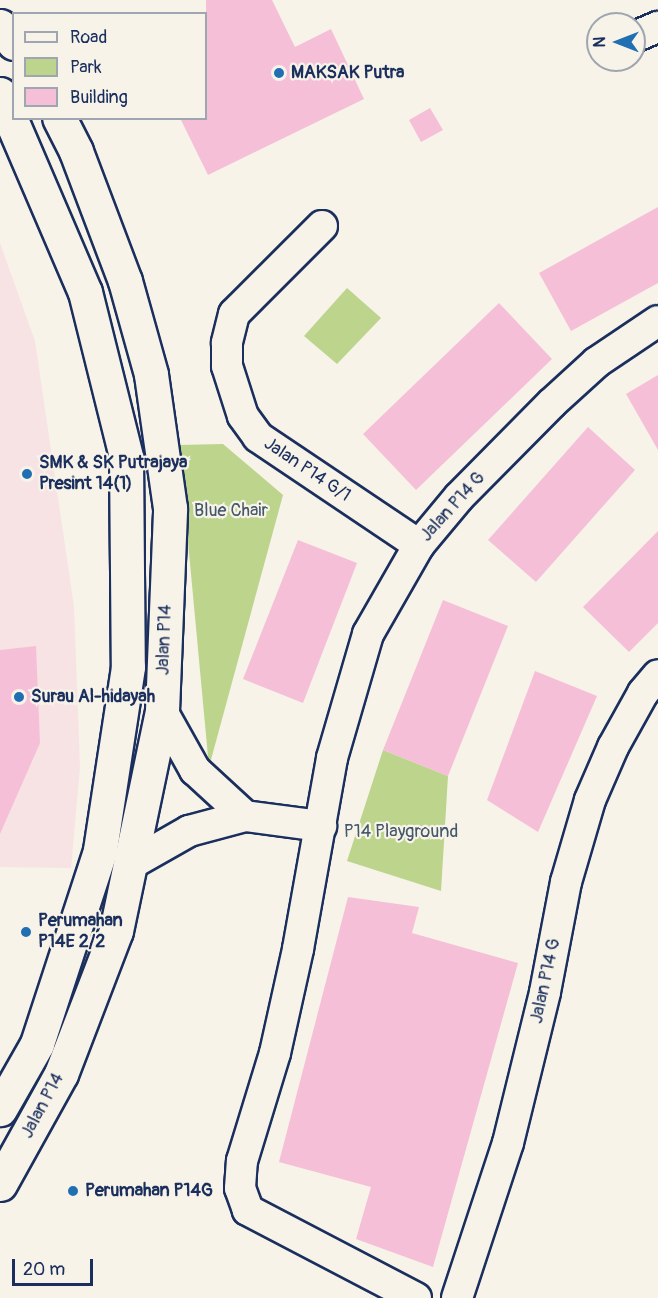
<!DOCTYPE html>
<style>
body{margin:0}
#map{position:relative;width:658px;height:1298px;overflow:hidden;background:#f7f3e8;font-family:Pangolin,sans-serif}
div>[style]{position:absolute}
.built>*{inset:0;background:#f7e3e3}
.green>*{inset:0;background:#bcd48b}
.building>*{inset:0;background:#f6bfd8}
.roads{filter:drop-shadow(2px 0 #1b2f5e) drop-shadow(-2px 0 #1b2f5e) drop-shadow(0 2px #1b2f5e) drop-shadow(0 -2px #1b2f5e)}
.minor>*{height:30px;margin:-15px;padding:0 15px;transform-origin:15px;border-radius:15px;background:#f7f3e8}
.major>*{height:33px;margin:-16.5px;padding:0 16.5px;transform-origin:16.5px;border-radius:16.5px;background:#f7f3e8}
.dots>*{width:16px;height:16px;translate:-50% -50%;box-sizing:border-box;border:3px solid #f7f3e8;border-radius:50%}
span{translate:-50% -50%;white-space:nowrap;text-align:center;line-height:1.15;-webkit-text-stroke:4.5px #f7f3e8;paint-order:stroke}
.poi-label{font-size:18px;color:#1b2f5e;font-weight:700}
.left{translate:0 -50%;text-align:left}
.street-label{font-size:18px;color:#1b2f5e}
.park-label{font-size:18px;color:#435869}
.legend{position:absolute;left:12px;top:12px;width:195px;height:108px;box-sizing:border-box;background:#f7f3e8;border:2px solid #9fa5b1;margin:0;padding:8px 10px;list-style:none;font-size:18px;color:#1b2f5e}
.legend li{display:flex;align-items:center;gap:12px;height:30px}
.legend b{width:30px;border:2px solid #9fa5b1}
.north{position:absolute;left:586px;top:12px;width:60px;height:60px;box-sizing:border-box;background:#f7f3e8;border:2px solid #9fa5b1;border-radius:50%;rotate:270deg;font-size:16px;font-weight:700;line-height:24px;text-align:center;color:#1b2f5e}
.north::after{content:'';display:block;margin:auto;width:21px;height:27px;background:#1f6fb2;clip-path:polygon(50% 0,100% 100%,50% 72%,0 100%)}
.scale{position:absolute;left:12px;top:1259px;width:81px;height:27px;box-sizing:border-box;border:3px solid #1b2f5e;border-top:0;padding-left:8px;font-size:18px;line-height:21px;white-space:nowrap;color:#1b2f5e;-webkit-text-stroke:4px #f7f3e8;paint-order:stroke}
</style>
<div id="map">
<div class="built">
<i style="clip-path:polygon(0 243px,35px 341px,74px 607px,80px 767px,71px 868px,0 867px)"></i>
</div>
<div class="green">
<i style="clip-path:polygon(347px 288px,381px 318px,337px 364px,304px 336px)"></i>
<i style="clip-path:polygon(223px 444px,283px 495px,209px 767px,179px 445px)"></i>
<i style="clip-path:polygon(383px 750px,448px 776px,441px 891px,347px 861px)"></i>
</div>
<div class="building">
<i style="clip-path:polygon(206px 0,272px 0,295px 47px,331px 29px,364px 99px,208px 175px,180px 118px,206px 118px)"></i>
<i style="clip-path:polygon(430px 108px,443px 130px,421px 142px,409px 120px)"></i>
<i style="clip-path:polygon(658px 207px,658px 283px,571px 331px,539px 273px)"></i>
<i style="clip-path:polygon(499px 303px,552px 359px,416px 490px,363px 434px)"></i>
<i style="clip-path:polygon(658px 375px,658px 450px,626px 394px)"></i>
<i style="clip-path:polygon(588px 427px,635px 470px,536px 582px,488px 540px)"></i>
<i style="clip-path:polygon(658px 531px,658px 623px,629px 652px,583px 607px)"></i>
<i style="clip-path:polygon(298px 540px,357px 563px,303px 703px,243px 679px)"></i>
<i style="clip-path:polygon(443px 600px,508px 626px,448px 776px,383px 750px)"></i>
<i style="clip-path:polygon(36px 646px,40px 743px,0 834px,0 650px)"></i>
<i style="clip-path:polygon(535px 671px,597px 696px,538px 832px,487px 800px)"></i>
<i style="clip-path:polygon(348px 897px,419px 907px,412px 933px,518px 963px,433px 1267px,356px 1239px,371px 1187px,279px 1162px)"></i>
</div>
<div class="roads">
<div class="minor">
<i style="left:634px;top:37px;width:26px;rotate:-23deg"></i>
<i style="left:322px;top:226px;width:124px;rotate:135deg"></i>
<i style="left:234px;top:314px;width:30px;rotate:104deg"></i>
<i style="left:227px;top:343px;width:23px;rotate:90deg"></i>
<i style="left:227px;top:366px;width:52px;rotate:72.3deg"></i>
<i style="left:243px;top:416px;width:26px;rotate:54deg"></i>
<i style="left:258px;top:437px;width:194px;rotate:33.9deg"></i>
<i style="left:162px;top:711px;width:68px;rotate:60.8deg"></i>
<i style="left:195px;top:770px;width:68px;rotate:42.6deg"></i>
<i style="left:131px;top:864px;width:67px;rotate:-29.6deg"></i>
<i style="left:189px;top:831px;width:58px;rotate:-15deg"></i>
<i style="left:245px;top:816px;width:77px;rotate:7.5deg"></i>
<i style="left:416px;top:1298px;width:190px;rotate:-152.4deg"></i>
<i style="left:248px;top:1210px;width:23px;rotate:-110deg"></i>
<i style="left:240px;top:1188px;width:27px;rotate:-86deg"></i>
<i style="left:242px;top:1161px;width:113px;rotate:-73deg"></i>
<i style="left:275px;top:1053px;width:107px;rotate:-77.5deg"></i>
<i style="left:298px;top:949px;width:194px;rotate:-79.9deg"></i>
<i style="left:332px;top:758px;width:129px;rotate:-73.8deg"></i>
<i style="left:368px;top:634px;width:103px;rotate:-60.2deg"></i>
<i style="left:419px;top:545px;width:62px;rotate:-50.2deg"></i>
<i style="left:459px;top:497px;width:132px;rotate:-45.3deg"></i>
<i style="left:552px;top:403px;width:61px;rotate:-42.3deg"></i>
<i style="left:597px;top:362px;width:73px;rotate:-33.9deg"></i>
<i style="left:457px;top:1298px;width:163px;rotate:-71.8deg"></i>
<i style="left:508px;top:1143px;width:155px;rotate:-76.2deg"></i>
<i style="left:545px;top:992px;width:112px;rotate:-79.2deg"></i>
<i style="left:566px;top:882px;width:85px;rotate:-73.7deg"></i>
<i style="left:590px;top:800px;width:58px;rotate:-66.5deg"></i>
<i style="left:613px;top:747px;width:62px;rotate:-60.9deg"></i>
<i style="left:643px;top:693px;width:23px;rotate:-50deg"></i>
</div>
<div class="major">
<i style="left:0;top:26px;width:22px;rotate:51deg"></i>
<i style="left:0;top:94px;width:215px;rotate:66.8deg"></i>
<i style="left:85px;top:292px;width:170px;rotate:76deg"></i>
<i style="left:126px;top:457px;width:210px;rotate:89.5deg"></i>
<i style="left:128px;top:667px;width:186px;rotate:98.7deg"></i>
<i style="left:100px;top:851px;width:203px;rotate:108.1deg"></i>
<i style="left:37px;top:1044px;width:75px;rotate:119.6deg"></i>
<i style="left:0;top:1184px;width:126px;rotate:-61deg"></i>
<i style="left:61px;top:1074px;width:153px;rotate:-69deg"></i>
<i style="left:116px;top:931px;width:225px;rotate:-78.2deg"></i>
<i style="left:162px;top:711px;width:203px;rotate:-87.7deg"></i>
<i style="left:170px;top:508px;width:135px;rotate:-98.1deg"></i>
<i style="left:151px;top:374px;width:97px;rotate:-105.6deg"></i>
<i style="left:125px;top:281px;width:139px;rotate:-110.7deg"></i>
<i style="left:76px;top:151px;width:37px;rotate:-117deg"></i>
</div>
</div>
<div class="dots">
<i style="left:279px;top:73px;background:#1f6fb2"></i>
<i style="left:27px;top:474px;background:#1f6fb2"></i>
<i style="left:19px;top:697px;background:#1f6fb2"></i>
<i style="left:26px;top:932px;background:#1f6fb2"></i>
<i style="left:73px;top:1191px;background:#1f6fb2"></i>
</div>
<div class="poi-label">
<span class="left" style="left:291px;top:73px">MAKSAK Putra</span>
<span class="left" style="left:39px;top:474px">SMK &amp; SK Putrajaya<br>Presint 14(1)</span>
<span class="left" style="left:31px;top:697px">Surau Al-hidayah</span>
<span class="left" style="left:38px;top:932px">Perumahan<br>P14E 2/2</span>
<span class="left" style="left:85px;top:1191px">Perumahan P14G</span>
</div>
<div class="street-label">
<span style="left:307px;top:470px;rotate:34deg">Jalan P14 G/1</span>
<span style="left:453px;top:507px;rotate:-48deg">Jalan P14 G</span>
<span style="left:165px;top:640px;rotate:-88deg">Jalan P14</span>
<span style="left:546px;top:981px;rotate:-78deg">Jalan P14 G</span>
<span style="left:43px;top:1106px;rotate:-62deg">Jalan P14</span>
</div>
<div class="park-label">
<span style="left:231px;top:511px">Blue Chair</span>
<span style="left:401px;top:832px">P14 Playground</span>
</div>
<ul class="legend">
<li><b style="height:8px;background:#f7f3e8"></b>Road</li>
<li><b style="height:16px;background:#bcd48b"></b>Park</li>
<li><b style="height:16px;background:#f6bfd8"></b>Building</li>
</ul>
<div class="north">N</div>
<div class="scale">20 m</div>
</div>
